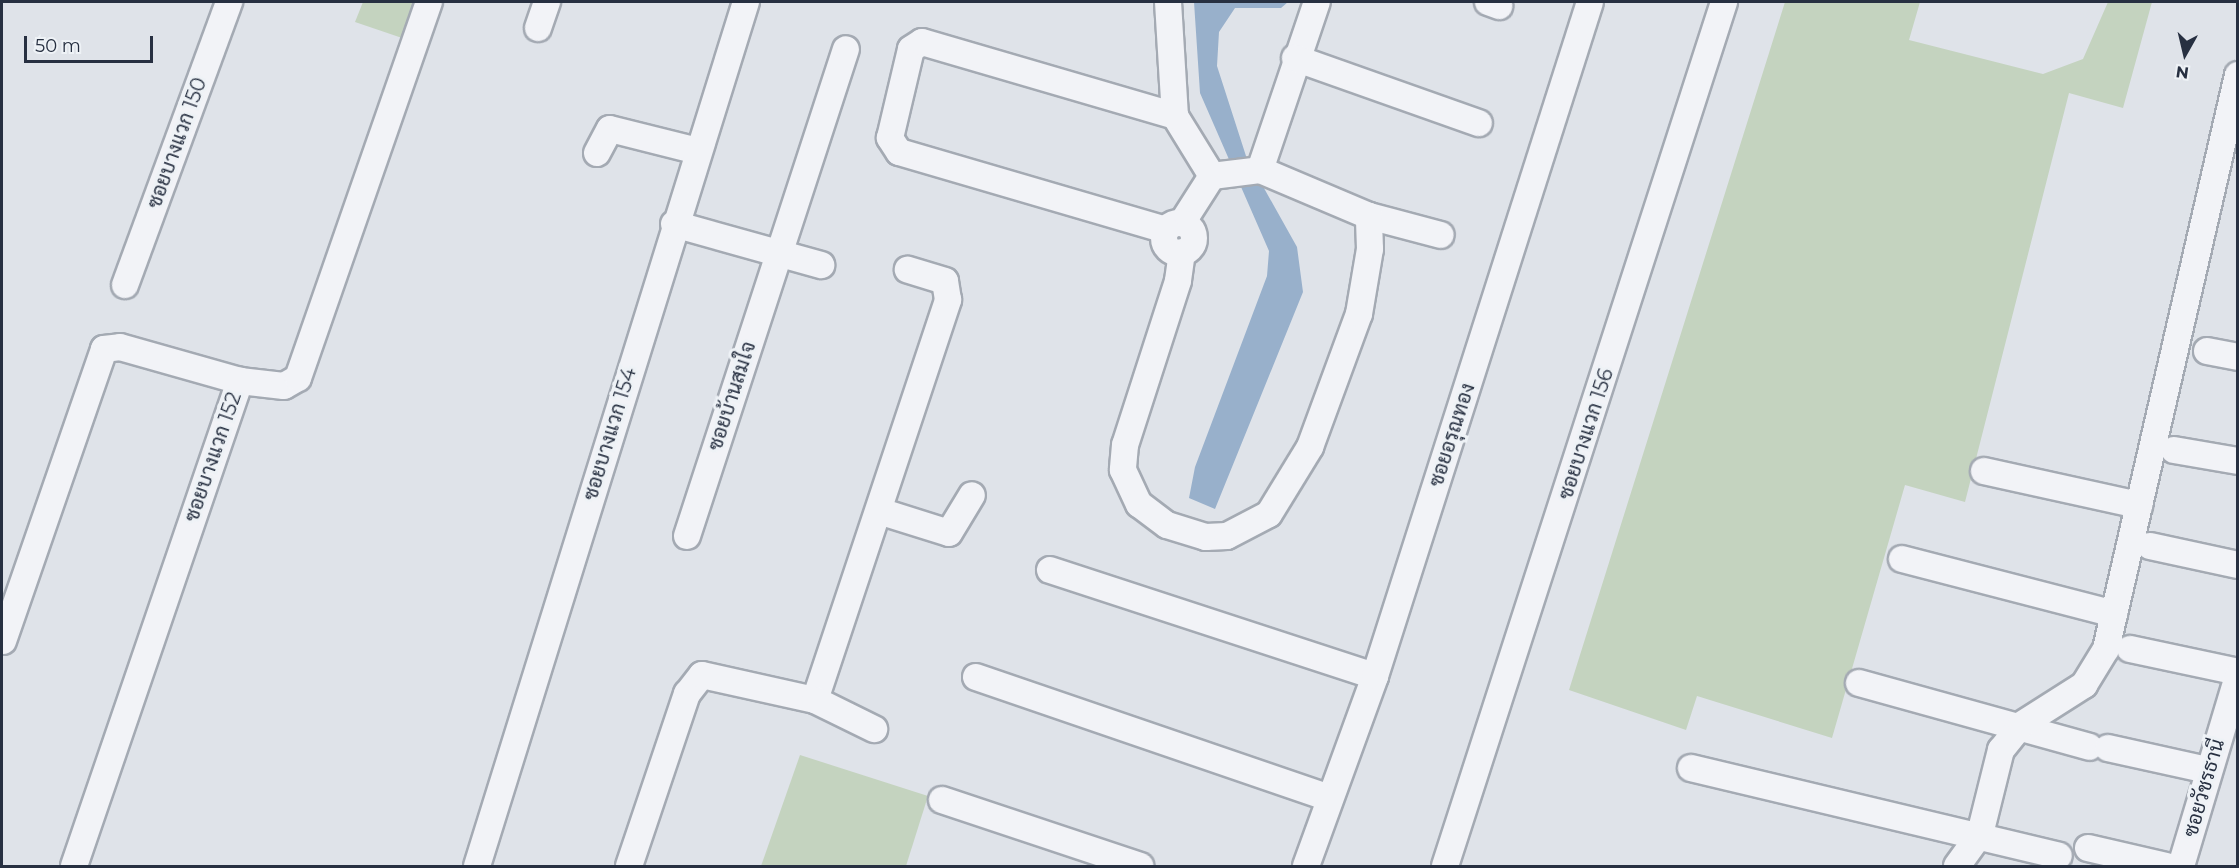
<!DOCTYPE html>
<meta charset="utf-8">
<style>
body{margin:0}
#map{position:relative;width:2239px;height:868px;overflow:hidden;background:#dfe3e9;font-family:Montserrat,Sarabun,sans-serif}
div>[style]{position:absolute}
.green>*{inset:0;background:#c4d3bf}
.water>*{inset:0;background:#98b0cb}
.roads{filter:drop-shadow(2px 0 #a4aab3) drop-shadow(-2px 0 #a4aab3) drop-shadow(0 2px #a4aab3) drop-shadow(0 -2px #a4aab3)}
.minor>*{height:26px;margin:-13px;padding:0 13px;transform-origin:13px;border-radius:13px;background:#f2f3f7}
.minor>.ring{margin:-13px;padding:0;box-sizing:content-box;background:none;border:26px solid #f2f3f7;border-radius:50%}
span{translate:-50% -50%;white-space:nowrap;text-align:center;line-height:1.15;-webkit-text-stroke:6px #eef2f6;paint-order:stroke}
.street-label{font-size:20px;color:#273041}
.frame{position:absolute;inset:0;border:3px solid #273041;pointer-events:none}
.north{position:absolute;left:2155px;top:24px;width:60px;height:60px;-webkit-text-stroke:4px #eef2f6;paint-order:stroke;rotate:188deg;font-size:16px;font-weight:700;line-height:24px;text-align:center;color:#273041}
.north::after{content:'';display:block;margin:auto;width:21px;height:27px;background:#273041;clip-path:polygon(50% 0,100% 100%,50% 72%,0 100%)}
.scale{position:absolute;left:24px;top:36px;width:129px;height:27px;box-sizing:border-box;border:3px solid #273041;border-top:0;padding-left:8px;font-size:18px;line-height:21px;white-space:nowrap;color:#273041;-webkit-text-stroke:4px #eef2f6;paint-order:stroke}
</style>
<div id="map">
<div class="green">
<i style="clip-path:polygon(363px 2px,418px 2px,405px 39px,355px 22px)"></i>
<i style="clip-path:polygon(1785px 2px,1920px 2px,1909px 40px,2043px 74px,2083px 59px,2108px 2px,2152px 2px,2123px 108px,2069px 93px,1965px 502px,1905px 485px,1832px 738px,1697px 696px,1686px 730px,1569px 690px)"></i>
<i style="clip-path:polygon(800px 755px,928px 796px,906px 866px,761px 866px)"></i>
</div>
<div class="water">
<i style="clip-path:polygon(1194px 2px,1288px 2px,1281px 8px,1235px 8px,1219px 32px,1217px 66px,1246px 156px,1297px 247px,1303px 292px,1215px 509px,1189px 498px,1195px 467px,1267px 276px,1269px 251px,1200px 93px)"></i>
</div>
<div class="roads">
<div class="minor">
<i style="left:1168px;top:2px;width:114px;rotate:86.5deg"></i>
<i style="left:1175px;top:116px;width:70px;rotate:58.3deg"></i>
<i style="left:1212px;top:176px;width:48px;rotate:-7.1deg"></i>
<i style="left:1260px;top:170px;width:177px;rotate:-71.3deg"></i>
<i style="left:1488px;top:2px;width:12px;rotate:20deg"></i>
<i style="left:538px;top:28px;width:28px;rotate:-71deg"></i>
<i style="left:1295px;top:58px;width:195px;rotate:19.5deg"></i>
<i style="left:597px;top:153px;width:27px;rotate:-62deg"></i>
<i style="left:610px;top:129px;width:91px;rotate:14deg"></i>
<i style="left:1369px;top:216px;width:74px;rotate:14.8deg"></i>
<i style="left:1182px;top:223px;width:56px;rotate:-57.4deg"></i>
<i class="ring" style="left:1164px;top:223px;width:4px;height:4px"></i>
<i style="left:674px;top:224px;width:153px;rotate:15.6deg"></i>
<i style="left:1166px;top:230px;width:278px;rotate:-163.7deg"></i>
<i style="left:899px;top:152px;width:17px;rotate:-123deg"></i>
<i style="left:890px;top:138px;width:91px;rotate:-76.7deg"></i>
<i style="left:911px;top:49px;width:13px;rotate:-32deg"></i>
<i style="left:922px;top:42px;width:264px;rotate:16.3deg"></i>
<i style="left:1182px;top:252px;width:29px;rotate:98deg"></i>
<i style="left:1178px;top:281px;width:172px;rotate:107.9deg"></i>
<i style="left:1125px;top:445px;width:25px;rotate:95deg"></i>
<i style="left:1123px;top:470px;width:38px;rotate:65deg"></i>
<i style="left:1139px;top:504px;width:35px;rotate:37deg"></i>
<i style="left:1167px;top:525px;width:41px;rotate:17.1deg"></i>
<i style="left:1206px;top:537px;width:21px;rotate:-3deg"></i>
<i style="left:1227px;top:536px;width:47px;rotate:-27.6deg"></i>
<i style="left:1269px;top:514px;width:79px;rotate:-58.5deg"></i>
<i style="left:1310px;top:447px;width:142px;rotate:-69.8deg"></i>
<i style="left:1359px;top:314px;width:66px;rotate:-80.4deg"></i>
<i style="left:1370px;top:249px;width:33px;rotate:-92deg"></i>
<i style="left:1369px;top:216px;width:118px;rotate:-157.1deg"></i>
<i style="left:125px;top:285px;width:302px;rotate:-69.8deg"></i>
<i style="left:2207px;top:351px;width:32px;rotate:11deg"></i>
<i style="left:2174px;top:450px;width:65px;rotate:9.8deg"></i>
<i style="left:1984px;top:471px;width:159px;rotate:12.4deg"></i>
<i style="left:879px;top:511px;width:73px;rotate:17.4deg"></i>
<i style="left:949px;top:533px;width:44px;rotate:-58.8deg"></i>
<i style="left:687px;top:536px;width:512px;rotate:-71.92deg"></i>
<i style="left:2150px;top:546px;width:90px;rotate:12.2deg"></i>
<i style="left:1902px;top:559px;width:219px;rotate:14.5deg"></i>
<i style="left:1050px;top:570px;width:342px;rotate:18.1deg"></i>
<i style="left:3px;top:641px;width:309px;rotate:-70.9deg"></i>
<i style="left:104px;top:349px;width:16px;rotate:-7deg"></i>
<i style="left:120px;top:347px;width:125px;rotate:15.8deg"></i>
<i style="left:2130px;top:649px;width:110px;rotate:12deg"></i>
<i style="left:976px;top:677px;width:374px;rotate:18.9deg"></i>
<i style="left:1859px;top:683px;width:239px;rotate:15.5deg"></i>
<i style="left:815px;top:700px;width:422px;rotate:-71.6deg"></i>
<i style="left:948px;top:300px;width:19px;rotate:-99deg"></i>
<i style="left:945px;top:281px;width:39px;rotate:-163deg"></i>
<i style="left:2108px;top:748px;width:101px;rotate:12.5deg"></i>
<i style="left:1691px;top:768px;width:378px;rotate:13.4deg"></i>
<i style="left:942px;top:800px;width:209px;rotate:18.4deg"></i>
<i style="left:2088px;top:848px;width:80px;rotate:13deg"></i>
<i style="left:74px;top:866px;width:513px;rotate:-71.11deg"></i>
<i style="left:240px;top:381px;width:44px;rotate:6.5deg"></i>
<i style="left:284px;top:386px;width:16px;rotate:-30deg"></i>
<i style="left:298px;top:378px;width:398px;rotate:-70.8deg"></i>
<i style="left:477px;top:866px;width:905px;rotate:-72.71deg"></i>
<i style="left:629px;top:866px;width:182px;rotate:-71.4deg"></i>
<i style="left:687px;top:694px;width:24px;rotate:-52deg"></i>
<i style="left:702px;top:675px;width:116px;rotate:12.5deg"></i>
<i style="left:815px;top:700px;width:66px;rotate:26.2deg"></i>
<i style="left:1306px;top:866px;width:202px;rotate:-70deg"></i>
<i style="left:1375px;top:676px;width:707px;rotate:-72.31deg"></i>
<i style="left:1445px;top:866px;width:908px;rotate:-72.1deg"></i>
<i style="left:1957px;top:866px;width:39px;rotate:-54deg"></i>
<i style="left:1980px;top:834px;width:87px;rotate:-76deg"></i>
<i style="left:2001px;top:750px;width:32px;rotate:-51deg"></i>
<i style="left:2021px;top:725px;width:75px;rotate:-32.4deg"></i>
<i style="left:2084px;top:685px;width:42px;rotate:-58.6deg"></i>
<i style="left:2106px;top:649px;width:589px;rotate:-77.05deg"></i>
<i style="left:2181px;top:866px;width:198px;rotate:-73.3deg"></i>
</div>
</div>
<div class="street-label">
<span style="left:177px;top:143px;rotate:-70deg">ซอยบางแวก 150</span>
<span style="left:732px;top:396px;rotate:-72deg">ซอยบ้านสมใจ</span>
<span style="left:610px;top:434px;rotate:-73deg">ซอยบางแวก 154</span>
<span style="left:1586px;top:434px;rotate:-72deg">ซอยบางแวก 156</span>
<span style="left:1452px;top:435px;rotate:-72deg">ซอยอรุณทอง</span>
<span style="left:213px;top:457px;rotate:-71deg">ซอยบางแวก 152</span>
<span style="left:2204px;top:788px;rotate:-74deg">ซอยวัชรธานี</span>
</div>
<div class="frame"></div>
<div class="north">N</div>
<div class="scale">50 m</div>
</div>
